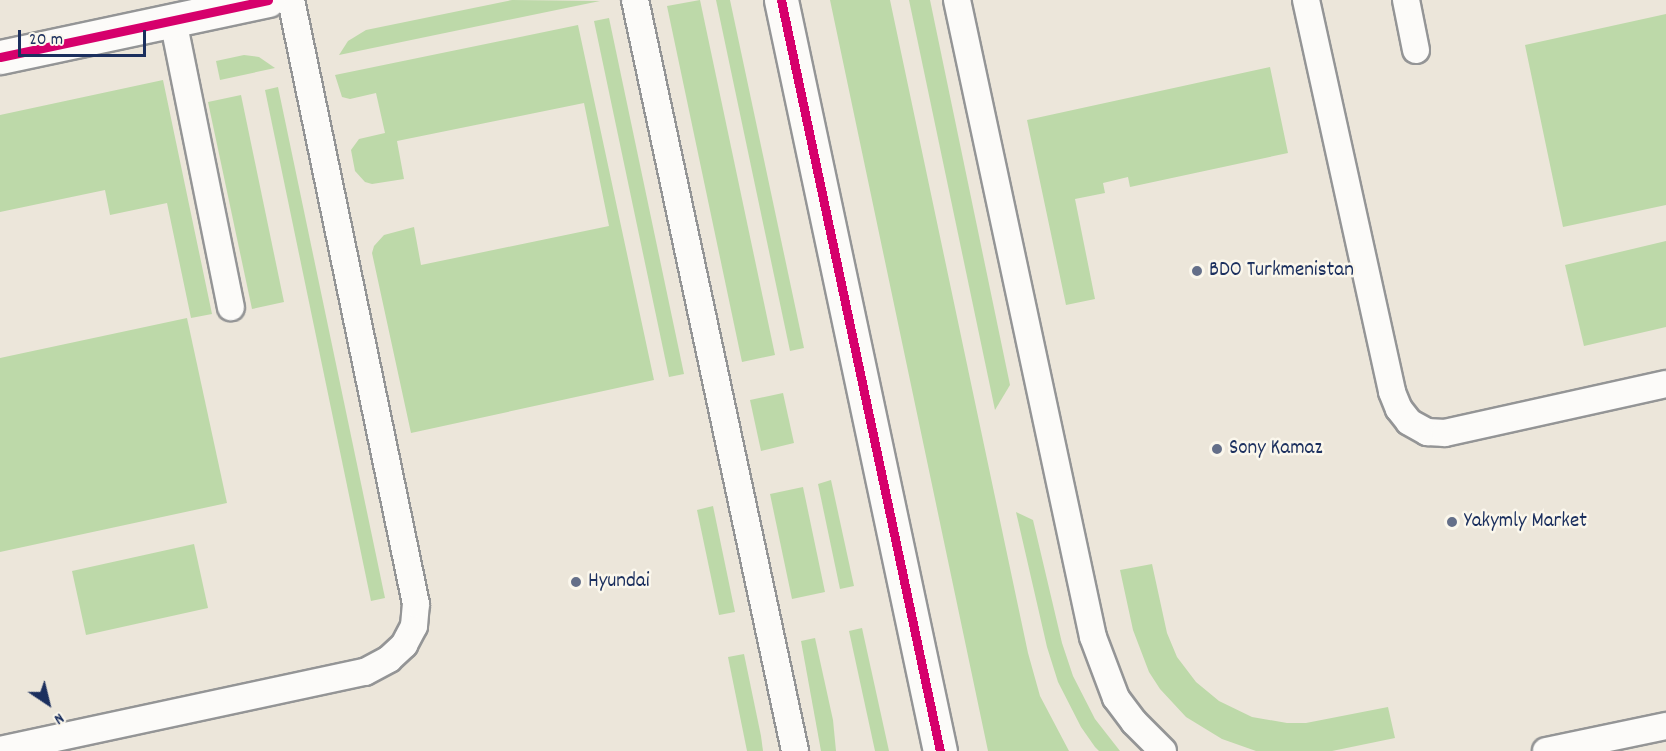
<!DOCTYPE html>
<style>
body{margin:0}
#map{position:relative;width:1666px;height:751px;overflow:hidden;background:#ece6da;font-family:Dekko,sans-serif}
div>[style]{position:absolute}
.green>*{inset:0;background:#bdd9a9}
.roads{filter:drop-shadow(2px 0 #949596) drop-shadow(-2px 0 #949596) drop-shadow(0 2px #949596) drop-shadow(0 -2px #949596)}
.service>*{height:26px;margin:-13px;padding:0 13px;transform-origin:13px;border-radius:13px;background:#fcfbf9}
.minor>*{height:33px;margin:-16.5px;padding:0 16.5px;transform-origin:16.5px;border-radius:16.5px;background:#fcfbf9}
.cycleway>*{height:9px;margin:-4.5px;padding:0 4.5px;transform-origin:4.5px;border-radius:4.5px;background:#d6006c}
.dots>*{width:16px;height:16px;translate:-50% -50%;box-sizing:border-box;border:3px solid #fbf7ec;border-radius:50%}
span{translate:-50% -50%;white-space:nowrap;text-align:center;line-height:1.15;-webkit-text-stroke:5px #fbf7ec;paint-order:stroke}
.poi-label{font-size:21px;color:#1b2f5e}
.left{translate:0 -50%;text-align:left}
.north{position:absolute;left:18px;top:673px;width:60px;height:60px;-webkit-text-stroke:4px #fbf7ec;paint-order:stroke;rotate:145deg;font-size:16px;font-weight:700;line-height:24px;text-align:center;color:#1b2f5e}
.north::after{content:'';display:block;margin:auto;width:21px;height:27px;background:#1b2f5e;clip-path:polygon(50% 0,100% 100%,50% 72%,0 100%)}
.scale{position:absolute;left:18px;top:30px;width:128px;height:27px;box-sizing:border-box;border:3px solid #1b2f5e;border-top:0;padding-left:8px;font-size:18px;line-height:21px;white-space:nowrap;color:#1b2f5e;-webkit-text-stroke:4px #fbf7ec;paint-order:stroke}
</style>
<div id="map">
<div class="green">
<i style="clip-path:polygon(512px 0,600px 1px,339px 55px,348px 41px,366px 30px)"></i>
<i style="clip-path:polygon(700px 0,775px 355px,742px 362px,667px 6px)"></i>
<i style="clip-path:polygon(716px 0,730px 0,804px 348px,790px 351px)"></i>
<i style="clip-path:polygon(830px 0,890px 0,1028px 653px,1040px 696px,1069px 751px,988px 751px)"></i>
<i style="clip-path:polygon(909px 0,930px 0,1010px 385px,995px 410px)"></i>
<i style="clip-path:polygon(1666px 14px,1666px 205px,1563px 227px,1525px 45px)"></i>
<i style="clip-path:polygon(609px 18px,684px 374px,669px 377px,594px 21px)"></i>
<i style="clip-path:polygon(578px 25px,654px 380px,411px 433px,372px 253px,374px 246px,384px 235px,414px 227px,421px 265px,609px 226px,584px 103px,397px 141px,404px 179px,372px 184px,365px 182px,355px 171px,351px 150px,359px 139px,385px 133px,376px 93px,350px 99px,342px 97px,335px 75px)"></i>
<i style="clip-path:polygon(244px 55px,259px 57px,275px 68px,220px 80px,216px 61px)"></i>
<i style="clip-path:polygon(1270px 67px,1288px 153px,1130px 187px,1128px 177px,1103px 183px,1105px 193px,1075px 199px,1095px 299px,1066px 305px,1027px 120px)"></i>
<i style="clip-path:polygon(163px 80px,212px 314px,191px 318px,167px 203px,110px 215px,105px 190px,0 212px,0 115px)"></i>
<i style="clip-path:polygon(278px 87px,385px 598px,371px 601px,265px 90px)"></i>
<i style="clip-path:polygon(241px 95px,284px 302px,252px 309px,208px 102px)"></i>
<i style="clip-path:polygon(1666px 241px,1666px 327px,1584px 346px,1565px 265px)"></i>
<i style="clip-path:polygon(187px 318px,227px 503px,0 552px,0 358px)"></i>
<i style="clip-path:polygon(783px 393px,794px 443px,761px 451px,750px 400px)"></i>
<i style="clip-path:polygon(831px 480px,854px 586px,840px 589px,818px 484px)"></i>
<i style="clip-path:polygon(803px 487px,825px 592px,792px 599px,770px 494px)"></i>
<i style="clip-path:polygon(713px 506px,735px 612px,719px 615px,697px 510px)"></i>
<i style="clip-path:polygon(1016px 512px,1033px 520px,1062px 643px,1073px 676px,1095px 719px,1120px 751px,1099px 751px,1095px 747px,1081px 727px,1058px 682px,1047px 647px)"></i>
<i style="clip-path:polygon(194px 544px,208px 608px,86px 635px,72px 571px)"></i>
<i style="clip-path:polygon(1152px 564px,1167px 633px,1177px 657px,1196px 682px,1219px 701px,1252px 717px,1287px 723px,1306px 723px,1388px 707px,1395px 738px,1332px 751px,1256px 751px,1222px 739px,1186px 717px,1160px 689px,1149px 672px,1133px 630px,1120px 570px)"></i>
<i style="clip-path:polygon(862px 628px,889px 751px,875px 751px,849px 631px)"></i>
<i style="clip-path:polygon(815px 638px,833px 720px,836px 751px,821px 751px,801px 641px)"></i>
<i style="clip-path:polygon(744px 654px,761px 736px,763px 751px,747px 751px,728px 657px)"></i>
</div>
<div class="roads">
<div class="service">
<i style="left:635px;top:0;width:768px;rotate:77.97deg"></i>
<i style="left:957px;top:0;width:651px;rotate:77.95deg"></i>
<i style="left:1093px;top:637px;width:65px;rotate:69.3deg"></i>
<i style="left:1116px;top:698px;width:30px;rotate:53deg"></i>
<i style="left:1134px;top:722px;width:41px;rotate:45deg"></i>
<i style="left:1306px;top:0;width:401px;rotate:77.6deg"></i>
<i style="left:1392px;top:392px;width:18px;rotate:68deg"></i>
<i style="left:1399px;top:409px;width:16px;rotate:52deg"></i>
<i style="left:1409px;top:422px;width:21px;rotate:29deg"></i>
<i style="left:1427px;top:432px;width:18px;rotate:3deg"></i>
<i style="left:1445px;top:433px;width:226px;rotate:-12.5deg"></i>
<i style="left:1406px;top:0;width:51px;rotate:78.7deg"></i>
<i style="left:173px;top:20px;width:293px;rotate:78.6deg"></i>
<i style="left:0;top:750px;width:373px;rotate:-12.1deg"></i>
<i style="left:365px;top:672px;width:27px;rotate:-28deg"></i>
<i style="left:389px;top:659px;width:21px;rotate:-43deg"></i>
<i style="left:404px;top:645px;width:21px;rotate:-62deg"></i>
<i style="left:414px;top:626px;width:22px;rotate:-85deg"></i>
<i style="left:416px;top:604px;width:617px;rotate:-101.69deg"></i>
<i style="left:1546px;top:751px;width:123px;rotate:-11.8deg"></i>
</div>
<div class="minor">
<i style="left:781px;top:0;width:768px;rotate:78.05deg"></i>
<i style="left:0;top:57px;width:274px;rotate:-12deg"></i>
</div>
</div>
<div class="cycleway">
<i style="left:781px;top:0;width:768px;rotate:78.05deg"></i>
<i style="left:0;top:57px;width:274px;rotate:-12deg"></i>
</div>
<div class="dots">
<i style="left:1197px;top:271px;background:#646f89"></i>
<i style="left:1217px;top:449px;background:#646f89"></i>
<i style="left:1452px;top:522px;background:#646f89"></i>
<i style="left:576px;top:582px;background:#646f89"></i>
</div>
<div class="poi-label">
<span class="left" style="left:1209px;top:271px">BDO Turkmenistan</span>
<span class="left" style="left:1229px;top:449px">Sony Kamaz</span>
<span class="left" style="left:1464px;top:522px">Yakymly Market</span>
<span class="left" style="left:588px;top:582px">Hyundai</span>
</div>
<div class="north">N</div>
<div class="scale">20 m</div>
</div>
